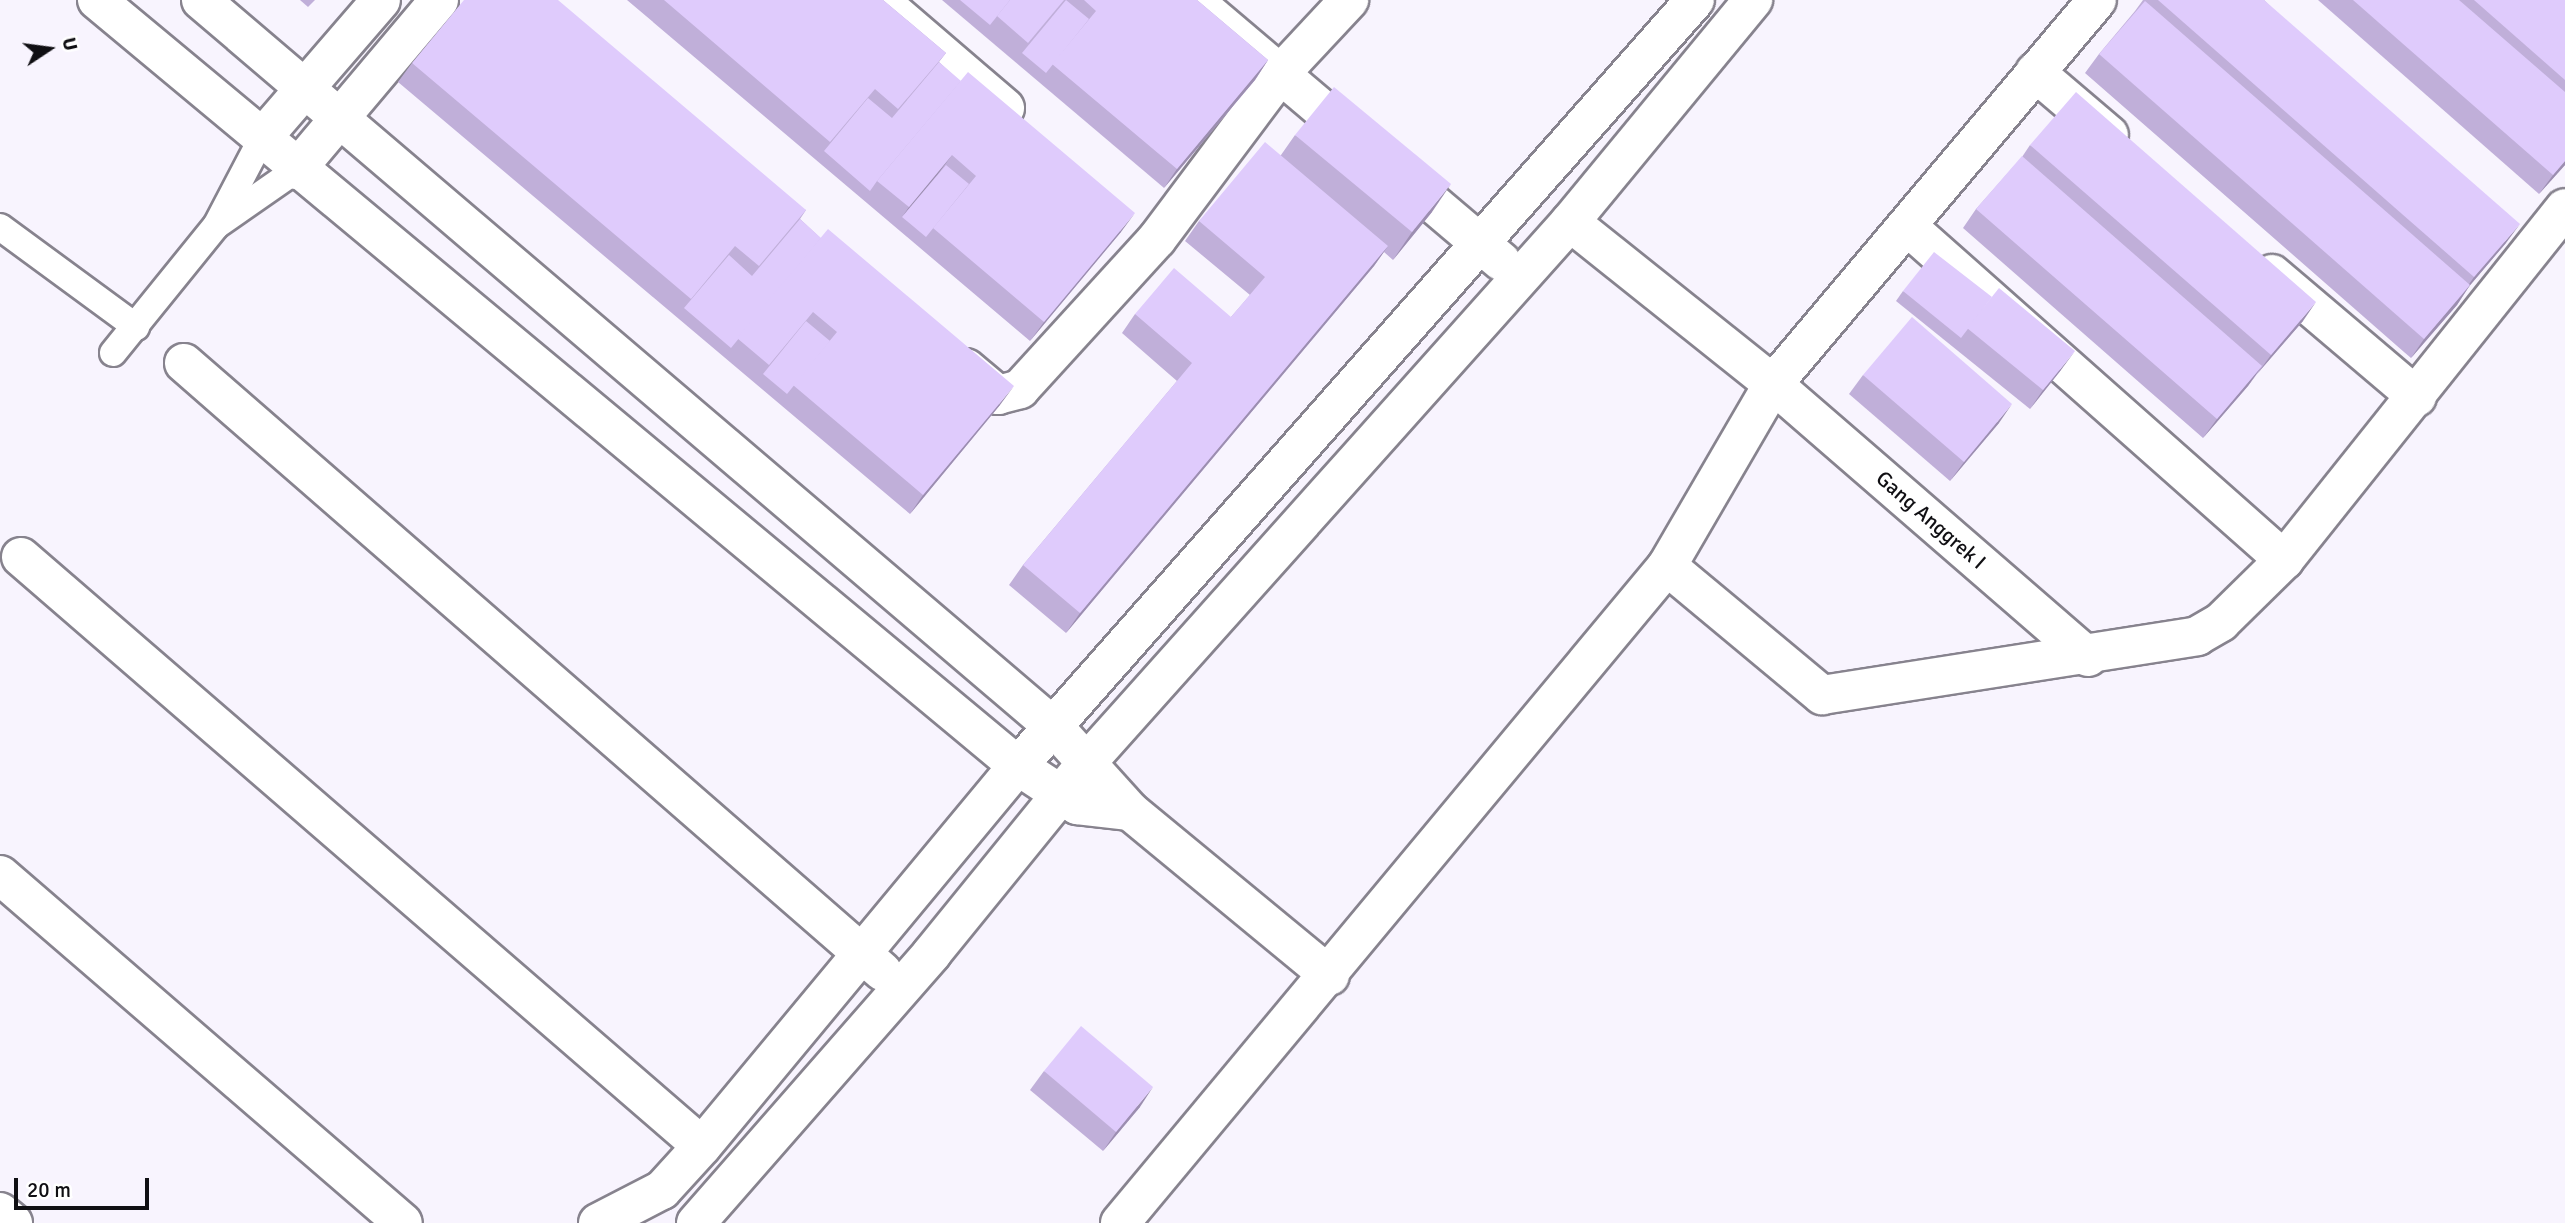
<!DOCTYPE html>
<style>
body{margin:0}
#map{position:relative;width:2565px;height:1223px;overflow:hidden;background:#f8f4fe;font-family:Signika,sans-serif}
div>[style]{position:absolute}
.roads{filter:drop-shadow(2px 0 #87838e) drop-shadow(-2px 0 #87838e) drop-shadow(0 2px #87838e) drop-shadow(0 -2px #87838e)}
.service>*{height:26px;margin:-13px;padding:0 13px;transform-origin:13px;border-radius:13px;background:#fff}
.minor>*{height:38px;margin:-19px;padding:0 19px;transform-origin:19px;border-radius:19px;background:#fff}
.wall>*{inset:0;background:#c0afd9}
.shaded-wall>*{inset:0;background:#9c8eb0}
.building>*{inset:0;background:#dfcbfc}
span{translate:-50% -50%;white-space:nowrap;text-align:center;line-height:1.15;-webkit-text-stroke:5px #fff;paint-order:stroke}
.street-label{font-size:21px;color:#100f13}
.north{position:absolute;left:14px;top:14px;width:70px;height:70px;-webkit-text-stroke:5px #fff;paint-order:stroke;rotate:77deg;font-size:19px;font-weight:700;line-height:28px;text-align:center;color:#100f13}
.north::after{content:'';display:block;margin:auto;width:24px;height:32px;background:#100f13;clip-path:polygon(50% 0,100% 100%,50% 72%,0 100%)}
.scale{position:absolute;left:14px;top:1178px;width:135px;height:32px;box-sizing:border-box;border:4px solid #100f13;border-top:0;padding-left:9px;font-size:21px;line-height:24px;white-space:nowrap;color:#100f13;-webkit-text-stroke:5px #fff;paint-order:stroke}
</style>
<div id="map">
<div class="roads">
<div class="service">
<i style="left:220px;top:223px;width:93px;rotate:-34.9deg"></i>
<i style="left:0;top:227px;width:169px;rotate:36.3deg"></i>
<i style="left:113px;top:353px;width:164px;rotate:-51deg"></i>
<i style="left:216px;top:226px;width:99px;rotate:-62.4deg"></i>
</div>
<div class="minor">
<i style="left:97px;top:0;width:1198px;rotate:39.75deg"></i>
<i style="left:1018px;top:766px;width:71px;rotate:33.5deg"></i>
<i style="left:1077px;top:805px;width:53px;rotate:6.5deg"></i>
<i style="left:201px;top:0;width:1124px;rotate:40.45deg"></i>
<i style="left:1056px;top:729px;width:110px;rotate:47.9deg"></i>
<i style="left:1130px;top:811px;width:259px;rotate:39.5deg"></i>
<i style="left:879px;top:0;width:166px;rotate:40.6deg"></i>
<i style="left:1193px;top:0;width:404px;rotate:40.3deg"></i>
<i style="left:2035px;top:72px;width:97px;rotate:40.4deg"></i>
<i style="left:262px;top:138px;width:182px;rotate:-49.2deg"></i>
<i style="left:296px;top:170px;width:222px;rotate:-49.9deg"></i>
<i style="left:1570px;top:222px;width:260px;rotate:38.6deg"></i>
<i style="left:1773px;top:384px;width:417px;rotate:40.9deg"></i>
<i style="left:1907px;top:226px;width:504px;rotate:41.54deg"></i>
<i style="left:2272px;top:274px;width:190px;rotate:40.3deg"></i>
<i style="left:184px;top:363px;width:926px;rotate:41.06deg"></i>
<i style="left:966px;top:368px;width:42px;rotate:40.2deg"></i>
<i style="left:998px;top:395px;width:23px;rotate:-15deg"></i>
<i style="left:1020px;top:389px;width:203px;rotate:-47.6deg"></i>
<i style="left:1157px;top:239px;width:207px;rotate:-53.2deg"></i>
<i style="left:1281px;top:73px;width:100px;rotate:-47deg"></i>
<i style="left:21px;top:557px;width:900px;rotate:40.86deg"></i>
<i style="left:1667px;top:566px;width:202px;rotate:39.8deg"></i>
<i style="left:1822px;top:695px;width:380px;rotate:-8.9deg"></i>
<i style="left:2197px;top:636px;width:28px;rotate:-30deg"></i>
<i style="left:2221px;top:622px;width:88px;rotate:-44.5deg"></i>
<i style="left:2284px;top:560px;width:450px;rotate:-51.4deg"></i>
<i style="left:0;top:875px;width:532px;rotate:40.81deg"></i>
<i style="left:0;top:1212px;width:17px;rotate:40deg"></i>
<i style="left:598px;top:1223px;width:72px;rotate:-27.3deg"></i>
<i style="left:662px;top:1190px;width:59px;rotate:-47.7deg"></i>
<i style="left:702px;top:1146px;width:494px;rotate:-50.3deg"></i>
<i style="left:1018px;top:766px;width:1022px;rotate:-48.53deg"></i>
<i style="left:696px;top:1223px;width:359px;rotate:-48.8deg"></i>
<i style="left:932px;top:953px;width:249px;rotate:-50.9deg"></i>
<i style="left:1089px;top:760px;width:722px;rotate:-48.2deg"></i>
<i style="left:1570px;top:222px;width:288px;rotate:-50.5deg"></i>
<i style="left:1120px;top:1223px;width:855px;rotate:-50.22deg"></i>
<i style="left:1667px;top:566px;width:211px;rotate:-59.8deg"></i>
<i style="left:1773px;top:384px;width:502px;rotate:-49.84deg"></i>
</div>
</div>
<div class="wall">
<i style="clip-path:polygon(300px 0,315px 0,308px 7px)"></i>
<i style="clip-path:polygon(627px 0,883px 0,946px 53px,939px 62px,1121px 232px,1030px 341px)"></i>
<i style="clip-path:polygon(942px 0,1197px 0,1268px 60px,1255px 80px,1164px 188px)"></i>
<i style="clip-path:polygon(2143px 0,2264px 0,2506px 243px,2470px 285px,2457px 305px,2411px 358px,2085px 73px,2099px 54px,2135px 11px)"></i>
<i style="clip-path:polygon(2318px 0,2565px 0,2565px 165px,2539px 194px)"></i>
<i style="clip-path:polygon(412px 63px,806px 210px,800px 219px,1000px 405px,910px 514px,398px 82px)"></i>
<i style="clip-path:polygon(1295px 135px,1432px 212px,1393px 260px,1384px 252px,1374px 266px,1066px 633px,1009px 585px,1023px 565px,1177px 381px,1122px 333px,1135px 314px,1231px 317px,1250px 295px,1185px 241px,1199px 221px,1281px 155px)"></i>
<i style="clip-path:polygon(2030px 145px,2303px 321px,2257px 374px,2248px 386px,2203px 438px,1963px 228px,1976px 209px,2022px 157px)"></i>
<i style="clip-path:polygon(1903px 291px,2061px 370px,2030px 409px,1896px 301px)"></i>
<i style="clip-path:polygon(1863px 375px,1999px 423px,1950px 481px,1849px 394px)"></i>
<i style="clip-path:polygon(1044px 1071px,1140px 1107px,1103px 1151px,1030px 1090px)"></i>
</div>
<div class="shaded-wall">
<i style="clip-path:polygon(1268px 60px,1255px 80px,1164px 188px,1177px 169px)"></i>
<i style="clip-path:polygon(952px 155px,938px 174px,902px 217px,909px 207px)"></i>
<i style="clip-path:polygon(2565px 161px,2565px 165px,2539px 194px,2553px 175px)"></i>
<i style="clip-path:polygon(1451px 184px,1432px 212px,1393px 260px,1412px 232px)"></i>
<i style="clip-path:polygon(1135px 213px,1121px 232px,1030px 341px,1044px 322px)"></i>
<i style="clip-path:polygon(2520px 224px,2506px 243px,2461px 296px,2474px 277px)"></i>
<i style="clip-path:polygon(1388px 246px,1374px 266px,1066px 633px,1080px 613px)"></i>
<i style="clip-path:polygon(2470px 285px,2457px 305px,2411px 358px,2424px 339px)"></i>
<i style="clip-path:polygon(2316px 302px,2303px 321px,2257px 374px,2271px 355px)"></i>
<i style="clip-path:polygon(2075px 351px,2061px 370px,2030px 409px,2043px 390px)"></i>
<i style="clip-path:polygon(2262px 366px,2248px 386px,2203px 438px,2217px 419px)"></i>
<i style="clip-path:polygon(1014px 386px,1000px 405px,910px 514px,923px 495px)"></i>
<i style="clip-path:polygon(2012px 404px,1999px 423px,1950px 481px,1964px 462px)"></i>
<i style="clip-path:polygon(1153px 1087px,1140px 1107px,1103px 1151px,1116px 1132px)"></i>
</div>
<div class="building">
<i style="clip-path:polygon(464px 0,558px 0,806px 210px,759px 266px,735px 246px,691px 299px,412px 63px)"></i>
<i style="clip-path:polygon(664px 0,883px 0,946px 53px,898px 109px,875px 89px,830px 142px)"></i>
<i style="clip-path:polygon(960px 0,1010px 0,990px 25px)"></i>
<i style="clip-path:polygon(1010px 0,1064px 0,1028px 43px,997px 16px)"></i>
<i style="clip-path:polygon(1066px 0,1089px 19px,1046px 73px,1022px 53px)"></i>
<i style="clip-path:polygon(1084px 0,1197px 0,1268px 60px,1177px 169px,1052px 64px,1096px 11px)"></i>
<i style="clip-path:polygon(2158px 0,2264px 0,2520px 224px,2474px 277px)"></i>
<i style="clip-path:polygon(2353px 0,2459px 0,2565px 92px,2565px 161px,2553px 175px)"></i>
<i style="clip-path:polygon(2474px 0,2565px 0,2565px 80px)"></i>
<i style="clip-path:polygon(2145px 1px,2470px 285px,2424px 339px,2099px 54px)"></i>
<i style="clip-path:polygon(939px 62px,961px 81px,877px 181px,870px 191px,824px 151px,868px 98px,892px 118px)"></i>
<i style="clip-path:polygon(968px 72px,1135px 213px,1044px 322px,933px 228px,976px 176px,952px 155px,909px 207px,877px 181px)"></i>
<i style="clip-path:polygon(1334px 87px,1451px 184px,1412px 232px,1295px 135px)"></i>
<i style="clip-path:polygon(2076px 92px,2316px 302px,2271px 355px,2030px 145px)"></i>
<i style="clip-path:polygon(1265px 142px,1388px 246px,1080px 613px,1023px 565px,1192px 363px,1135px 314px,1174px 268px,1231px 317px,1265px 277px,1199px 221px)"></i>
<i style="clip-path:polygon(2022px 156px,2262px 366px,2217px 419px,1976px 209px)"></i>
<i style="clip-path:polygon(946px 165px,969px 184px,926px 237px,902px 217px)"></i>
<i style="clip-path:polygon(800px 219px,821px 238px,731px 348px,684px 308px,729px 255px,752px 276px)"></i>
<i style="clip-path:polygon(828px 229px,1014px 386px,923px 495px,793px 385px,837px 332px,813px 312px,769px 365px,737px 338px)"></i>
<i style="clip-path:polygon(1934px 252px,1992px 297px,1961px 338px,1903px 291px)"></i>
<i style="clip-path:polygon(1999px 288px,2075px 351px,2043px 390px,1967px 328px)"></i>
<i style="clip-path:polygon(1912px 317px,2012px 404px,1964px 462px,1863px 375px)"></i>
<i style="clip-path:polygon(806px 321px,830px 341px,787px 394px,763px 374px)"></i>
<i style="clip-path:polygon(1081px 1026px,1153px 1087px,1116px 1132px,1044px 1071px)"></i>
</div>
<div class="street-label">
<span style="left:1931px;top:520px;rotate:41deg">Gang Anggrek I</span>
</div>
<div class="north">U</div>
<div class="scale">20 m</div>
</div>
